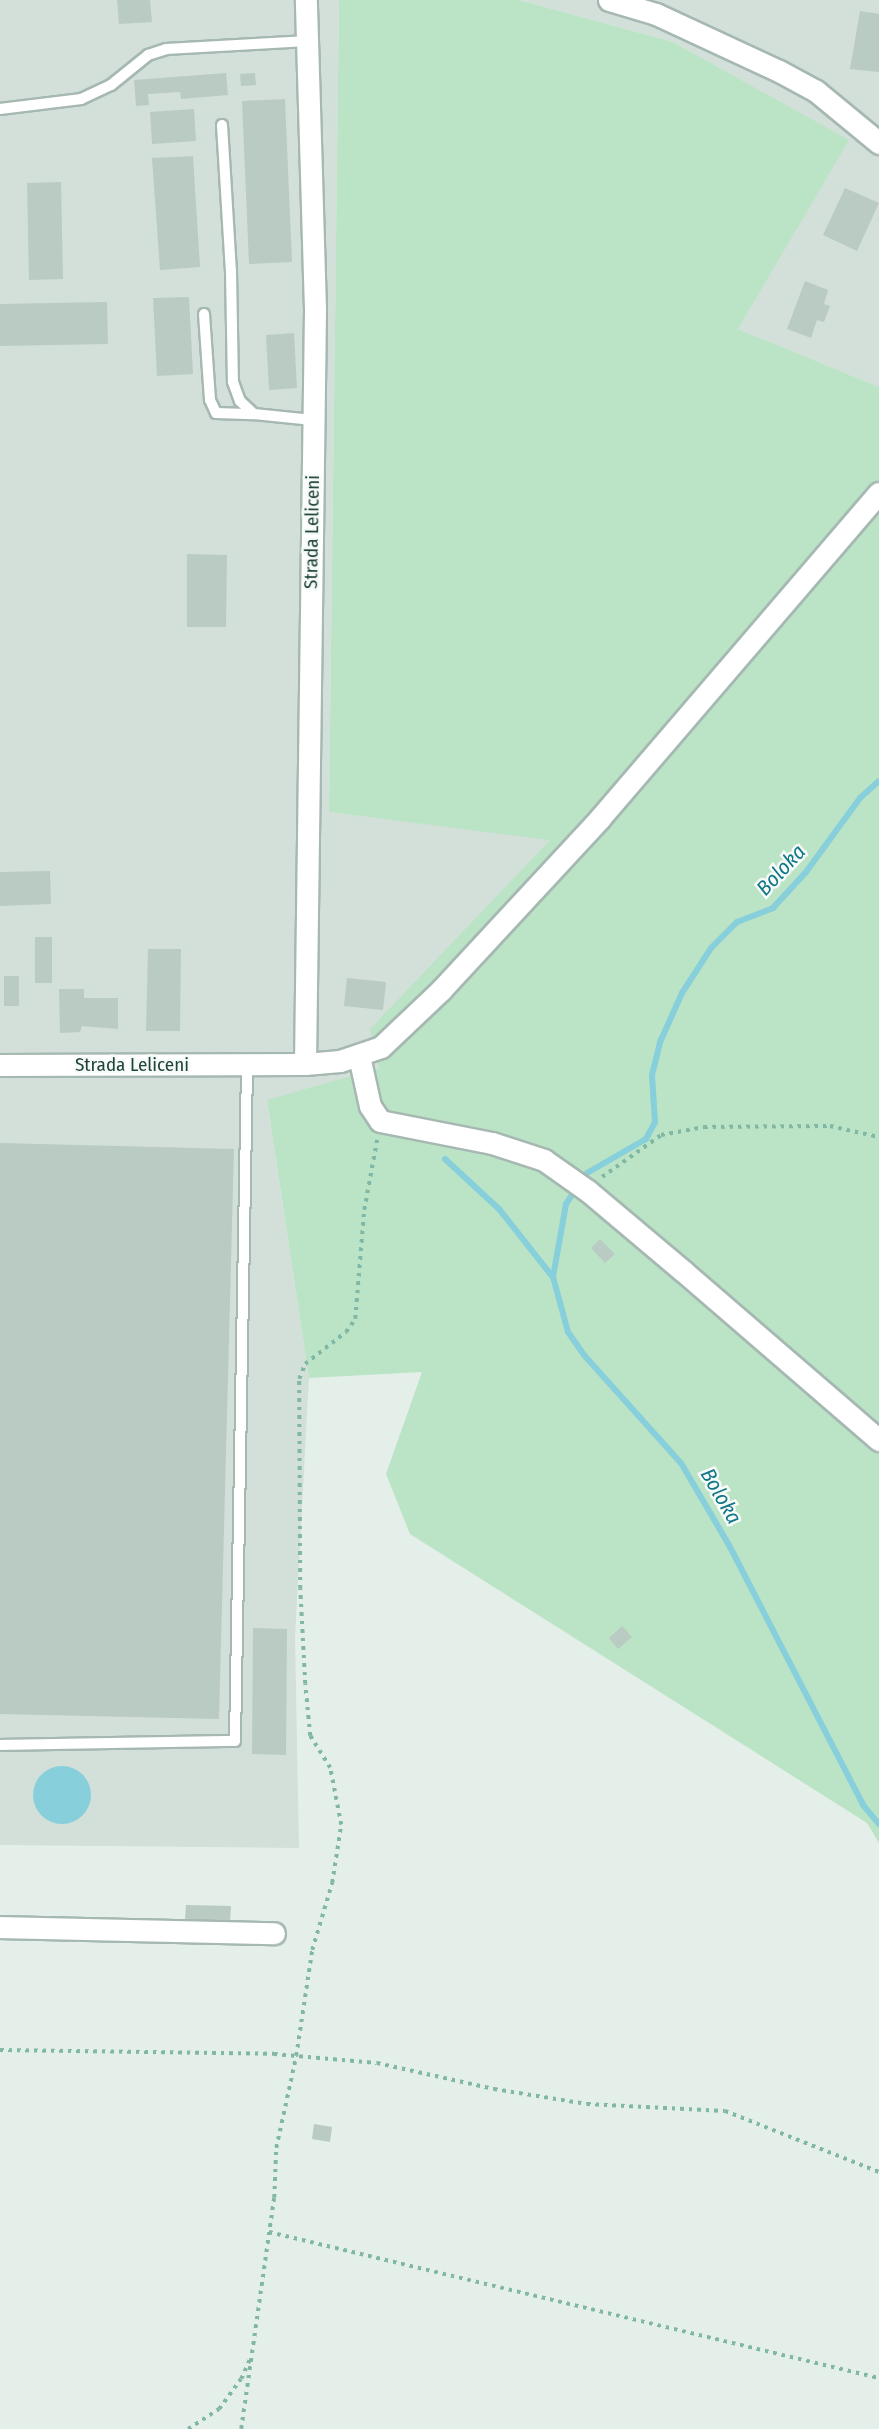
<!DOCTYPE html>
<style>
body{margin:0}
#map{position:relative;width:879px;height:2429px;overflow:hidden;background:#e4efea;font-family:"Fira Sans Condensed",sans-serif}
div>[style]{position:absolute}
.built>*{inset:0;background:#d2e0d9}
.green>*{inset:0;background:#bbe3c5}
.water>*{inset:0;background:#86cfdb}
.round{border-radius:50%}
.stream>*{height:6px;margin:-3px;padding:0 3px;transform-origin:3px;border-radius:3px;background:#86cfdb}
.building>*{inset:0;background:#b9cbc3}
.path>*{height:3.5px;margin-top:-1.75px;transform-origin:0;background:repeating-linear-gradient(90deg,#81b7a5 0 3.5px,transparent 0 8.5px)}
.roads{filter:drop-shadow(2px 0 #a6b8b2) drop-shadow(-2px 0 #a6b8b2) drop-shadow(0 2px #a6b8b2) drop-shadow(0 -2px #a6b8b2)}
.service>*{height:10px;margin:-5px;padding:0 5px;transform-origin:5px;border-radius:5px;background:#fff}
.minor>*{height:21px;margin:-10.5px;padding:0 10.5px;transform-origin:10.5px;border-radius:10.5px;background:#fff}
.secondary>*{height:21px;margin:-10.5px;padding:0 10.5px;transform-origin:10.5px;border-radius:10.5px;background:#fff}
span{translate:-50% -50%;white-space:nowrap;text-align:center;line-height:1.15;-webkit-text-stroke:5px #f6fbf8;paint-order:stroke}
.street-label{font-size:19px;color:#21443a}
.water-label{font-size:21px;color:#127689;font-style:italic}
</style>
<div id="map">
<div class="built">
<i style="clip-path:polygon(0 0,339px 0,329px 812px,551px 839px,371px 1029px,379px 1068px,267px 1101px,309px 1378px,295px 1637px,299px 1848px,0 1845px)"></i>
<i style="clip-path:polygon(519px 0,879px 0,879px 387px,738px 329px,848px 140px,673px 42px)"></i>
</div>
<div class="green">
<i style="clip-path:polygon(339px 0,519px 0,673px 42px,849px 140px,738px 329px,879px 387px,879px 1843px,867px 1823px,410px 1534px,386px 1474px,422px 1372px,309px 1378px,267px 1100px,379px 1068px,370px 1029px,550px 840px,329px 812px)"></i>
</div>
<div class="water">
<i class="round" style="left:33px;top:1766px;width:58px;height:58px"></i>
</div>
<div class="stream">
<i style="left:445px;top:1159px;width:74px;rotate:42.8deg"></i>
<i style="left:499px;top:1209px;width:85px;rotate:51.7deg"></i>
<i style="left:587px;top:1173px;width:68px;rotate:-30deg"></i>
<i style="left:646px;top:1139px;width:19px;rotate:-62deg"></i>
<i style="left:655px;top:1122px;width:47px;rotate:-93.7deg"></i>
<i style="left:652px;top:1075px;width:36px;rotate:-76deg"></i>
<i style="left:661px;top:1040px;width:51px;rotate:-65.9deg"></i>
<i style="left:682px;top:993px;width:54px;rotate:-57.2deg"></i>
<i style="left:711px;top:948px;width:37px;rotate:-45deg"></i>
<i style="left:737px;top:922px;width:39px;rotate:-21deg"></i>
<i style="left:773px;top:908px;width:49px;rotate:-47.5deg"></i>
<i style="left:806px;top:872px;width:92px;rotate:-53.9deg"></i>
<i style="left:860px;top:798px;width:25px;rotate:-42deg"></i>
<i style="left:572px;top:1195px;width:11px;rotate:124deg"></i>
<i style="left:566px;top:1204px;width:74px;rotate:100.1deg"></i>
<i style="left:553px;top:1277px;width:57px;rotate:74.7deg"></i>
<i style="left:568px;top:1332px;width:28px;rotate:55deg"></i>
<i style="left:584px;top:1355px;width:145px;rotate:48.1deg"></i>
<i style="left:681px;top:1463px;width:95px;rotate:59.7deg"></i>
<i style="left:729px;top:1545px;width:292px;rotate:62.7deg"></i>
<i style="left:863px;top:1805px;width:25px;rotate:50deg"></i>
</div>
<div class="building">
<i style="clip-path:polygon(117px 0,150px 0,152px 22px,119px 24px)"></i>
<i style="clip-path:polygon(860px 11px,879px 14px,879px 72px,850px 69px)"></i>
<i style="clip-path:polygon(226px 73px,228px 95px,181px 99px,180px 92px,148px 94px,149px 105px,136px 106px,134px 80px)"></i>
<i style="clip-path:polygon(255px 73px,256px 85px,241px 86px,240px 74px)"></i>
<i style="clip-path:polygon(285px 99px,292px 262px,249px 264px,242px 101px)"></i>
<i style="clip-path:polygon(194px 109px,196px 141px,152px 144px,150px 112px)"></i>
<i style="clip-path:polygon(193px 156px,200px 267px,160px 270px,152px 158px)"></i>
<i style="clip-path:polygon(61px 182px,63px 279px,29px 280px,27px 183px)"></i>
<i style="clip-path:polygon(845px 188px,879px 203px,857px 251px,823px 235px)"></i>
<i style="clip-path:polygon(805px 281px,828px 290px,824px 304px,830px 306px,824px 322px,817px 320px,811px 338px,787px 329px)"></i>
<i style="clip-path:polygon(189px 297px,193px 374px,157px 376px,153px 298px)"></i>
<i style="clip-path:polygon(107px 302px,108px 344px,0 346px,0 304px)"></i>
<i style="clip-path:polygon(294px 333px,297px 388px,269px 390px,266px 335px)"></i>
<i style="clip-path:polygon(187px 554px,227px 555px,226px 627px,187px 627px)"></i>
<i style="clip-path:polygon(50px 871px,51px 904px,0 906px,0 872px)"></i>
<i style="clip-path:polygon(35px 937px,52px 937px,52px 983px,35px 983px)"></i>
<i style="clip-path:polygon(148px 949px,181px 949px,180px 1031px,146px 1031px)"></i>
<i style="clip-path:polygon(4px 976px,19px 976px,19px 1006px,4px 1006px)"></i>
<i style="clip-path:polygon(347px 978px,386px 982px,383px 1010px,344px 1006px)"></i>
<i style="clip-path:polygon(59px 989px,84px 989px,84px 998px,118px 998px,118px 1029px,82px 1026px,80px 1032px,60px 1033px)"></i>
<i style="clip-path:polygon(0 1143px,234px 1149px,219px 1719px,0 1714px)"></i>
<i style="clip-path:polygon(600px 1239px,615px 1254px,605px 1263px,591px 1248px)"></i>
<i style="clip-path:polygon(622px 1626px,632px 1637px,618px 1649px,609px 1638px)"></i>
<i style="clip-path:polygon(253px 1628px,287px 1629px,286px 1755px,252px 1754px)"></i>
<i style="clip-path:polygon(186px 1905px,231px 1906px,230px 1922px,185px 1921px)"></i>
<i style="clip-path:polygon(314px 2124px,332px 2127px,330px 2142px,312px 2139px)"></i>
</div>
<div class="path">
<i style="left:602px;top:1177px;width:72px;rotate:-35.4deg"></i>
<i style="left:661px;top:1135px;width:44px;rotate:-10.5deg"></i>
<i style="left:704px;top:1127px;width:126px;rotate:-0.5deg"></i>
<i style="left:830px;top:1126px;width:50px;rotate:12.7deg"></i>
<i style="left:0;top:2050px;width:274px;rotate:0.8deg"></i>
<i style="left:274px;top:2054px;width:103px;rotate:5deg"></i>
<i style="left:377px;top:2063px;width:120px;rotate:12.5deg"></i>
<i style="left:494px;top:2089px;width:94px;rotate:9.2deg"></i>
<i style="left:587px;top:2104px;width:138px;rotate:2.9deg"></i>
<i style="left:725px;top:2111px;width:166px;rotate:21.6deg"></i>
<i style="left:269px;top:2232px;width:627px;rotate:13.46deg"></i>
<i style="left:188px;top:2429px;width:37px;rotate:-33deg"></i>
<i style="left:219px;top:2409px;width:37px;rotate:-54deg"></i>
<i style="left:241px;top:2379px;width:22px;rotate:-66deg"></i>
<i style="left:241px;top:2429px;width:233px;rotate:-81.9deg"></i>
<i style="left:274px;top:2198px;width:50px;rotate:-87.7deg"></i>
<i style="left:276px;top:2148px;width:94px;rotate:-77.7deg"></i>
<i style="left:296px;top:2056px;width:107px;rotate:-81.4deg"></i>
<i style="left:312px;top:1950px;width:70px;rotate:-73.4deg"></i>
<i style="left:332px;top:1883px;width:59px;rotate:-81.2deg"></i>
<i style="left:341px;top:1825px;width:58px;rotate:-100.9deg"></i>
<i style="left:330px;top:1768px;width:38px;rotate:-122deg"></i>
<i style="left:310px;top:1736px;width:52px;rotate:-95.5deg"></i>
<i style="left:305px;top:1684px;width:95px;rotate:-93deg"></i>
<i style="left:300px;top:1589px;width:210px;rotate:-90.3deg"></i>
<i style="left:299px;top:1379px;width:16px;rotate:-68deg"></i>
<i style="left:305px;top:1364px;width:52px;rotate:-38deg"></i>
<i style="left:346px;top:1332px;width:16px;rotate:-55deg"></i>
<i style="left:355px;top:1319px;width:109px;rotate:-85.3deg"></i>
<i style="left:364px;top:1210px;width:71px;rotate:-79.5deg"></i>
</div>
<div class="roads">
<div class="service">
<i style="left:0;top:109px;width:82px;rotate:-7deg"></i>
<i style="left:81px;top:99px;width:33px;rotate:-25deg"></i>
<i style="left:111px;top:85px;width:48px;rotate:-39deg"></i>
<i style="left:148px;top:55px;width:19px;rotate:-18deg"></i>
<i style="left:166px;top:49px;width:142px;rotate:-3.2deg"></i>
<i style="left:222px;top:125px;width:146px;rotate:86.5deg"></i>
<i style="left:231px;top:271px;width:111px;rotate:89deg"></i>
<i style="left:233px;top:382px;width:20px;rotate:70deg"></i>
<i style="left:240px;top:401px;width:19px;rotate:43deg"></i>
<i style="left:254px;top:414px;width:59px;rotate:5.8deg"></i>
<i style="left:204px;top:314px;width:86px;rotate:86deg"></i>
<i style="left:210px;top:400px;width:14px;rotate:65deg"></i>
<i style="left:216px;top:413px;width:38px;rotate:2deg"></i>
<i style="left:0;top:1745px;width:235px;rotate:-1deg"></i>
<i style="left:235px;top:1741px;width:676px;rotate:-88.98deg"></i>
</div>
<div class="minor">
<i style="left:609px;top:0;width:49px;rotate:16.6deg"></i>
<i style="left:656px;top:14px;width:136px;rotate:24.9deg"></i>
<i style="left:779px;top:71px;width:42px;rotate:28.4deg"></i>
<i style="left:816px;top:91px;width:82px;rotate:39.5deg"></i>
<i style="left:359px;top:1056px;width:51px;rotate:77.6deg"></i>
<i style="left:370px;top:1106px;width:18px;rotate:56deg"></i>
<i style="left:380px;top:1121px;width:114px;rotate:11.1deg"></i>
<i style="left:492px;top:1143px;width:55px;rotate:18.1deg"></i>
<i style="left:544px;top:1160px;width:54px;rotate:35.2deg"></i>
<i style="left:588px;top:1191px;width:124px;rotate:40.1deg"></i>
<i style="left:683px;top:1271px;width:259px;rotate:40.8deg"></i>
<i style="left:305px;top:1064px;width:755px;rotate:-89.24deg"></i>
<i style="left:315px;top:309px;width:309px;rotate:-91.7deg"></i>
<i style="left:0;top:1927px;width:274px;rotate:1.3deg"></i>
</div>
<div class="secondary">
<i style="left:0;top:1065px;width:305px;rotate:-0.2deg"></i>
<i style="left:305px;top:1064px;width:35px;rotate:-5deg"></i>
<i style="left:340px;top:1061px;width:43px;rotate:-18.9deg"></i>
<i style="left:381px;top:1047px;width:83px;rotate:-43.5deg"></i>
<i style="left:441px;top:990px;width:234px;rotate:-47.2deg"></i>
<i style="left:600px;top:818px;width:428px;rotate:-49.4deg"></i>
</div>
</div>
<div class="street-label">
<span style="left:312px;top:532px;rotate:-89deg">Strada Leliceni</span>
<span style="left:132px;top:1065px">Strada Leliceni</span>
</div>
<div class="water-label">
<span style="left:781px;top:870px;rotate:-47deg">Boloka</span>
<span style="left:721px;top:1496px;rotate:60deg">Boloka</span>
</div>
</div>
